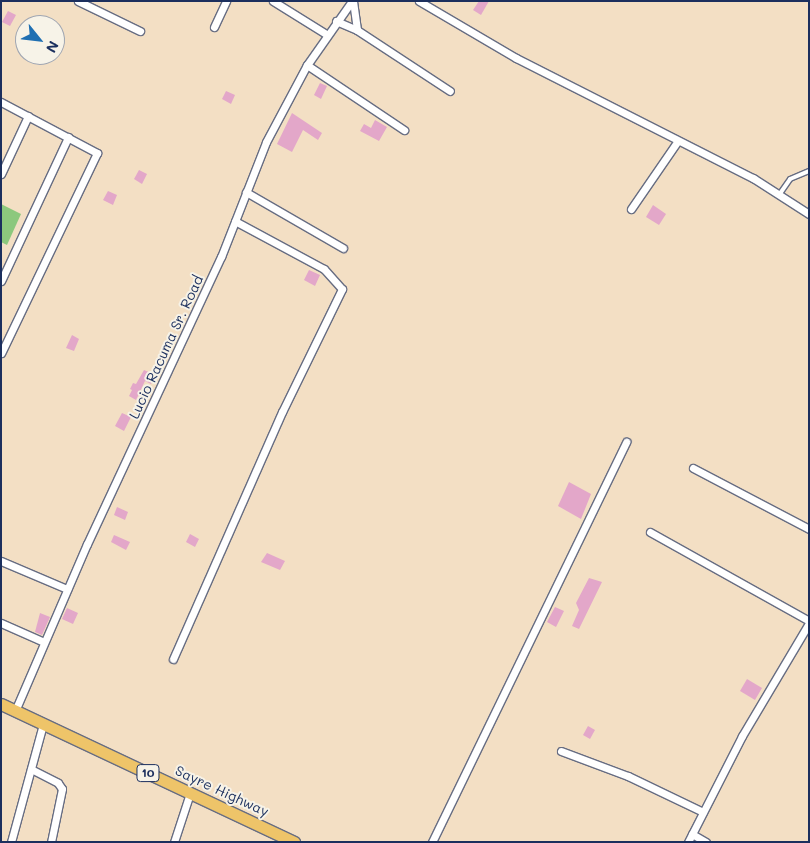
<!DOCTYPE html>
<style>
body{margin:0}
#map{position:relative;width:810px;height:843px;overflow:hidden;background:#f3dfc4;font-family:Mali,sans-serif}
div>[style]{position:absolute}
.green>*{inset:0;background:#8cc87d}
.building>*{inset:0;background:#e3a7c9}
.roads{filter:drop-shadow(1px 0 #676d82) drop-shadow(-1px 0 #676d82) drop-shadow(0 1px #676d82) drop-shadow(0 -1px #676d82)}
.service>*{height:4px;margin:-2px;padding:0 2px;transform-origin:2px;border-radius:2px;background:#fff}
.minor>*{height:7px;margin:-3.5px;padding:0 3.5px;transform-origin:3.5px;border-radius:3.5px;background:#fff}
.trunk>*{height:11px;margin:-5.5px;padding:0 5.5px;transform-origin:5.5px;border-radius:5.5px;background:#eec469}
span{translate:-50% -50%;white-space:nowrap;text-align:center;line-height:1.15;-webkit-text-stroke:4px #f7f3e8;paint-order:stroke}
.shield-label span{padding:1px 4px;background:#f7f3e8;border:1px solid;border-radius:4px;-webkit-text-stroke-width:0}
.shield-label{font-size:12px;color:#1b2f5e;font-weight:700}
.street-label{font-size:14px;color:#1b2f5e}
.frame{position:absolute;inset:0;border:2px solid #1b2f5e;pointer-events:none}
.north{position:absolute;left:15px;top:15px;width:50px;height:50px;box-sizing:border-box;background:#f7f3e8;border:1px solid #9fa5b1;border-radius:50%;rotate:119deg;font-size:14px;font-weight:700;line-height:20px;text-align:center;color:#1b2f5e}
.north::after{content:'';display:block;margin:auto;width:18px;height:22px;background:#1f6fb2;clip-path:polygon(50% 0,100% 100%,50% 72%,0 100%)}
</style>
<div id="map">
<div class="green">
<i style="clip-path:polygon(1px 204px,21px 214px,7px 245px,1px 242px)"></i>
</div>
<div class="building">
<i style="clip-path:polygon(479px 1px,489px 1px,481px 15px,473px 10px)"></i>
<i style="clip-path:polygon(8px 11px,16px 15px,10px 26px,2px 22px)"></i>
<i style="clip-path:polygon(320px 83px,327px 86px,321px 99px,314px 95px)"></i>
<i style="clip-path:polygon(226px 91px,235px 95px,231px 104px,222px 99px)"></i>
<i style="clip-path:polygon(292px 113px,322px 133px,318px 140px,303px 130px,292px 152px,277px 144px)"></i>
<i style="clip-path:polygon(375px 120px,387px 127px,379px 141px,360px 131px,364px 124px,371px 128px)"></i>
<i style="clip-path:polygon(139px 170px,147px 174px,142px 184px,134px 179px)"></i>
<i style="clip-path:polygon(108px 191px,117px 195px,113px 205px,103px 200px)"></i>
<i style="clip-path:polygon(653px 205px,666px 214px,659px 225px,646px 217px)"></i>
<i style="clip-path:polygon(309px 270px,320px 275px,315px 286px,304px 280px)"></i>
<i style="clip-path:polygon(72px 335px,79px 339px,74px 351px,66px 348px)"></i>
<i style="clip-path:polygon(144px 370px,155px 375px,151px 384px,145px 381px,136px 400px,129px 396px,132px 390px,130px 389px,133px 383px,136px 384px)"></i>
<i style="clip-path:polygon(122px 413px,131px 417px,124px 431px,115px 426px)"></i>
<i style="clip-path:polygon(569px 482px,591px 494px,581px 519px,558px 506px)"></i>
<i style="clip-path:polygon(117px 507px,128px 512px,125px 520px,114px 515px)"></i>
<i style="clip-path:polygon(190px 534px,199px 539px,195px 547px,186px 542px)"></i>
<i style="clip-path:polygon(114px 535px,130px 542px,126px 550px,111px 542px)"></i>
<i style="clip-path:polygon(267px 553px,285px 561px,280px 570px,261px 562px)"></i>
<i style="clip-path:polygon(589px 578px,602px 582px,579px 629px,572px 626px,579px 610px,576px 603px)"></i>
<i style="clip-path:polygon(555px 607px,564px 611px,556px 627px,547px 622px)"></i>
<i style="clip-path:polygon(67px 608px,78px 613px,73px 624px,62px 619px)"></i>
<i style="clip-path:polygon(40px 613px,50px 617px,42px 635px,35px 632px)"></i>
<i style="clip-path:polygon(747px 679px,762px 688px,755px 700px,740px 691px)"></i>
<i style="clip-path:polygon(588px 726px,595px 730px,590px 739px,583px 735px)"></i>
</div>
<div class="roads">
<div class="service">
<i style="left:779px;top:195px;width:19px;rotate:-55deg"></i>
<i style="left:790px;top:179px;width:21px;rotate:-23deg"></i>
</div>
<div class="minor">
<i style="left:78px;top:1px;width:69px;rotate:25.8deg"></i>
<i style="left:273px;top:1px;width:62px;rotate:31.9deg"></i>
<i style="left:353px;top:1px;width:29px;rotate:82deg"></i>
<i style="left:419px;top:1px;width:113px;rotate:30.4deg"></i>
<i style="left:516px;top:58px;width:266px;rotate:26.9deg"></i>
<i style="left:753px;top:178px;width:67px;rotate:32.7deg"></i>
<i style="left:336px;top:21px;width:23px;rotate:23deg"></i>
<i style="left:357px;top:30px;width:111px;rotate:33.3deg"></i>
<i style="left:214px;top:27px;width:29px;rotate:-65deg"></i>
<i style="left:307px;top:65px;width:117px;rotate:33.8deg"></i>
<i style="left:1px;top:102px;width:109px;rotate:28deg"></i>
<i style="left:97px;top:153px;width:222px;rotate:115.6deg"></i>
<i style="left:1px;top:174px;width:64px;rotate:-65deg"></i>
<i style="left:246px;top:192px;width:112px;rotate:30deg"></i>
<i style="left:631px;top:209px;width:81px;rotate:-55.5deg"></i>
<i style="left:1px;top:281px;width:159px;rotate:-65deg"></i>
<i style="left:693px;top:468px;width:131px;rotate:27.7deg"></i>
<i style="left:650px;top:532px;width:182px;rotate:29.2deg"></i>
<i style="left:1px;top:561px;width:72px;rotate:23deg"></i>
<i style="left:1px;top:623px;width:47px;rotate:23.8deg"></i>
<i style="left:173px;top:659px;width:270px;rotate:-66.2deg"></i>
<i style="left:282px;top:412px;width:137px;rotate:-64deg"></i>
<i style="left:342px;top:289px;width:27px;rotate:-132deg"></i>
<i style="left:324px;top:269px;width:101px;rotate:-151.7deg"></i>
<i style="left:15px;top:711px;width:182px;rotate:-66.7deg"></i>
<i style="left:87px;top:544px;width:317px;rotate:-65deg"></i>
<i style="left:221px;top:257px;width:123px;rotate:-68.6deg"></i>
<i style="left:266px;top:142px;width:87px;rotate:-62deg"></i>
<i style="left:307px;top:65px;width:78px;rotate:-54.9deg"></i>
<i style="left:561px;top:751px;width:72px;rotate:20.5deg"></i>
<i style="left:628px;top:776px;width:83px;rotate:25.6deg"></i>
<i style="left:31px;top:769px;width:30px;rotate:27deg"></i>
<i style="left:58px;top:783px;width:7px;rotate:56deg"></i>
<i style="left:62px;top:789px;width:54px;rotate:101.7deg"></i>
<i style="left:692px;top:834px;width:16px;rotate:30deg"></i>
<i style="left:11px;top:842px;width:122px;rotate:-74.8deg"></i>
<i style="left:174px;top:842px;width:52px;rotate:-71.9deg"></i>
<i style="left:432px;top:842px;width:445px;rotate:-64.1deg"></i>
<i style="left:688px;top:842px;width:119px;rotate:-63deg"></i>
<i style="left:742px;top:736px;width:131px;rotate:-59.3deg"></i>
</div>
<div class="trunk">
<i style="left:1px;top:704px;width:324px;rotate:25.2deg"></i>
</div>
</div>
<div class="shield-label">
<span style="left:148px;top:773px">10</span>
</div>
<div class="street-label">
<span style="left:166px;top:347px;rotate:-65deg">Lucio Racuma Sr. Road</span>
<span style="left:222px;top:791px;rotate:25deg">Sayre Highway</span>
</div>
<div class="frame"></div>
<div class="north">N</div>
</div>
